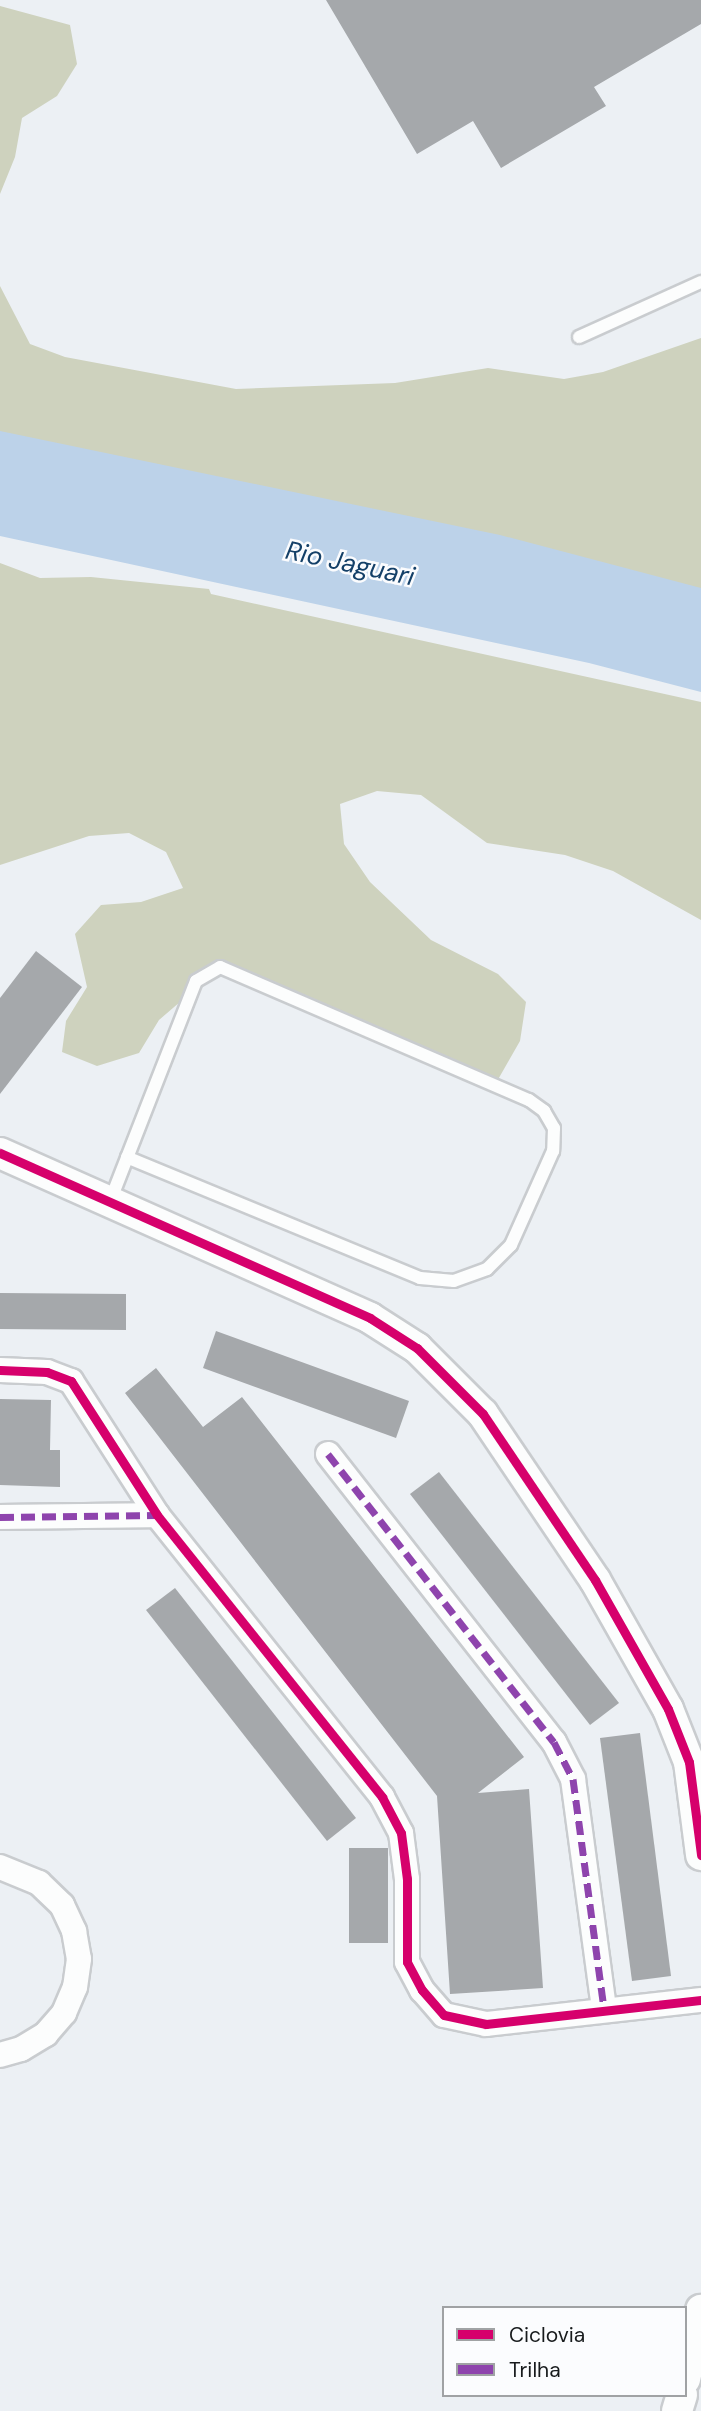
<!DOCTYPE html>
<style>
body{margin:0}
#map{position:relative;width:701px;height:2411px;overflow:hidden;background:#ecf0f4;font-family:"DM Sans",sans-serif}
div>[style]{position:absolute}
.forest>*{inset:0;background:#ced2be}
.water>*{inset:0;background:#bcd2e9}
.building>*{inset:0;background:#a5a8ab}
.roads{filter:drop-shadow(2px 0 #c9cccf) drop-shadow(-2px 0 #c9cccf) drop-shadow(0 2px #c9cccf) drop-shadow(0 -2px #c9cccf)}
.service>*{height:12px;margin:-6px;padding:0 6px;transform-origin:6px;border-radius:6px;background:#fcfdfd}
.minor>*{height:24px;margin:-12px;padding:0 12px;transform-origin:12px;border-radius:12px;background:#fcfdfd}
.tertiary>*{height:30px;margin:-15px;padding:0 15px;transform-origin:15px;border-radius:15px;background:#fcfdfd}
.quiet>*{height:7px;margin-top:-3.5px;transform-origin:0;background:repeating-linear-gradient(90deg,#8e44ad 0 14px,transparent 0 21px)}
.cycleway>*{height:9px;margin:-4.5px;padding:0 4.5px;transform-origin:4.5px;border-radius:4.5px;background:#d6006c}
span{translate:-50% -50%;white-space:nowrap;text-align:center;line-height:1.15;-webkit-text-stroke:5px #fbfcfe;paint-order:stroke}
.water-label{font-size:26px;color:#144068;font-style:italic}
.legend{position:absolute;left:442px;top:2306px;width:245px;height:91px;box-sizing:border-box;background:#fbfcfe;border:2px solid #a0a2a4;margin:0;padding:9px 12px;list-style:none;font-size:21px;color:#171a1c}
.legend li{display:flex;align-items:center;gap:14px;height:35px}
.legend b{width:35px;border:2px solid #a0a2a4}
</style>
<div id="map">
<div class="forest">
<i style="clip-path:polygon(0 6px,70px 25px,77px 64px,57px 96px,22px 118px,15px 157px,0 194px)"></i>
<i style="clip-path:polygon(0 286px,30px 344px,65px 357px,236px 389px,395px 383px,488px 368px,564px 379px,603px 372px,701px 338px,701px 599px,0 436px)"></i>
<i style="clip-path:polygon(0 563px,40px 578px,91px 577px,209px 589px,211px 594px,701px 702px,701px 920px,613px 871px,565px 855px,487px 843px,421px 795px,377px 791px,340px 804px,344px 844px,370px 882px,431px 940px,498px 974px,526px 1002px,520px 1041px,496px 1083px,216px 971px,159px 1020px,139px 1053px,97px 1066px,62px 1052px,66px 1021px,87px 987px,75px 934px,101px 905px,141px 902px,183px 888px,166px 852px,129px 833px,89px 836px,0 865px)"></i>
</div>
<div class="water">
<i style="clip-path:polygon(0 431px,500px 535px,701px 588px,701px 692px,589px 663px,0 536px)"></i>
</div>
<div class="building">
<i style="clip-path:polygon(326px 0,701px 0,701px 24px,594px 87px,606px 106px,501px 168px,473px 121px,417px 154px)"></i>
<i style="clip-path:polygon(36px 951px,82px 987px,0 1094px,0 998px)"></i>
<i style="clip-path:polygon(0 1293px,126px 1294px,126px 1330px,0 1329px)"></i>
<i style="clip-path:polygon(216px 1331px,409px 1401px,396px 1438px,203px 1368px)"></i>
<i style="clip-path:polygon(156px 1368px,203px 1427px,242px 1397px,524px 1757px,478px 1793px,529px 1789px,543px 1988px,450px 1994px,437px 1796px,125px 1393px)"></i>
<i style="clip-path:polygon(0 1399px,51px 1400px,50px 1450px,60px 1450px,60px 1487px,0 1485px)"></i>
<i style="clip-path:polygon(439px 1472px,619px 1703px,590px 1725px,410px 1494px)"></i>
<i style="clip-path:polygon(175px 1588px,356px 1818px,327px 1841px,146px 1610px)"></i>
<i style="clip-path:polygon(640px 1733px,671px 1976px,632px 1981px,600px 1738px)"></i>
<i style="clip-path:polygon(349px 1848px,388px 1848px,388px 1943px,349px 1943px)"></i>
</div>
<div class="roads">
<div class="service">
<i style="left:579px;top:337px;width:134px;rotate:-24.3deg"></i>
<i style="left:109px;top:1204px;width:239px;rotate:-68.7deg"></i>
<i style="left:196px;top:981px;width:28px;rotate:-30deg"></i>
<i style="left:220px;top:967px;width:336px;rotate:23.3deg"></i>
<i style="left:529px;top:1100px;width:19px;rotate:36deg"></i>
<i style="left:544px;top:1111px;width:20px;rotate:60deg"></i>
<i style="left:554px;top:1128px;width:23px;rotate:92deg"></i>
<i style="left:553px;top:1151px;width:103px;rotate:114.1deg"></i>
<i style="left:511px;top:1245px;width:34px;rotate:135deg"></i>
<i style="left:487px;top:1269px;width:35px;rotate:160deg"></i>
<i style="left:454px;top:1281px;width:34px;rotate:-175deg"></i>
<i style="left:420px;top:1278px;width:317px;rotate:-157.6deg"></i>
</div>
<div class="minor">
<i style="left:0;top:1370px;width:47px;rotate:2.4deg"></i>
<i style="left:47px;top:1372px;width:26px;rotate:21deg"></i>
<i style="left:71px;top:1381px;width:159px;rotate:57.3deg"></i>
<i style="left:157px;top:1515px;width:361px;rotate:51.4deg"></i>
<i style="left:382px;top:1797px;width:41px;rotate:62.2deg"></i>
<i style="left:401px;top:1833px;width:46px;rotate:82.6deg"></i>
<i style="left:407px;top:1879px;width:83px;rotate:90deg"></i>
<i style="left:407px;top:1962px;width:32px;rotate:62deg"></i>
<i style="left:422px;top:1990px;width:33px;rotate:49deg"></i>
<i style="left:444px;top:2015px;width:43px;rotate:12.1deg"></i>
<i style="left:486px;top:2024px;width:216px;rotate:-6.4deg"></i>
<i style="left:328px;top:1454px;width:366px;rotate:51.9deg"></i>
<i style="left:554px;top:1742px;width:42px;rotate:62.8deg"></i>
<i style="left:573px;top:1779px;width:232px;rotate:82.3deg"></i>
<i style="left:0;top:1517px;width:157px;rotate:-0.7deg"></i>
<i style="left:0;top:1867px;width:42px;rotate:22.3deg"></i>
<i style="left:39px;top:1883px;width:32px;rotate:44deg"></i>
<i style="left:62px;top:1905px;width:29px;rotate:65deg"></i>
<i style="left:74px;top:1931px;width:28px;rotate:80deg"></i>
<i style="left:79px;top:1959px;width:28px;rotate:98deg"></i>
<i style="left:75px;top:1987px;width:28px;rotate:113deg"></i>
<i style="left:64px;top:2013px;width:28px;rotate:131deg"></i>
<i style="left:46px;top:2034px;width:29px;rotate:149deg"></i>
<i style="left:21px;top:2049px;width:22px;rotate:164deg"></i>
</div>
<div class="tertiary">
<i style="left:0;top:1153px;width:405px;rotate:24deg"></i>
<i style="left:370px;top:1318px;width:56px;rotate:32.6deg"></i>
<i style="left:417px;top:1348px;width:93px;rotate:45deg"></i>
<i style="left:483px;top:1414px;width:200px;rotate:56deg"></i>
<i style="left:595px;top:1580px;width:148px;rotate:60.5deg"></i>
<i style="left:668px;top:1709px;width:57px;rotate:68.4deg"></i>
<i style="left:689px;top:1762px;width:94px;rotate:82.6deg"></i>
<i style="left:685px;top:2379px;width:71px;rotate:-76.9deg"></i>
<i style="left:677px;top:2411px;width:17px;rotate:-73deg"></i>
</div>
</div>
<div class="quiet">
<i style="left:328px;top:1454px;width:366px;rotate:51.9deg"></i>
<i style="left:554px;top:1742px;width:42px;rotate:62.8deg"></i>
<i style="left:573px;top:1779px;width:232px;rotate:82.3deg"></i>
<i style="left:0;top:1517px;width:157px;rotate:-0.7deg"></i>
</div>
<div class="cycleway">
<i style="left:0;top:1153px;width:405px;rotate:24deg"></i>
<i style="left:370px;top:1318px;width:56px;rotate:32.6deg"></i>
<i style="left:417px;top:1348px;width:93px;rotate:45deg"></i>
<i style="left:483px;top:1414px;width:200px;rotate:56deg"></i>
<i style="left:595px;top:1580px;width:148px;rotate:60.5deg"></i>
<i style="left:668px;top:1709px;width:57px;rotate:68.4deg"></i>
<i style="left:689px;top:1762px;width:94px;rotate:82.6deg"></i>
<i style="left:0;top:1370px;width:47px;rotate:2.4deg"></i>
<i style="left:47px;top:1372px;width:26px;rotate:21deg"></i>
<i style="left:71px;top:1381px;width:159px;rotate:57.3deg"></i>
<i style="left:157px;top:1515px;width:361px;rotate:51.4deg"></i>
<i style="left:382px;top:1797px;width:41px;rotate:62.2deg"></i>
<i style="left:401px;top:1833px;width:46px;rotate:82.6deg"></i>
<i style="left:407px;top:1879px;width:83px;rotate:90deg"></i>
<i style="left:407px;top:1962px;width:32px;rotate:62deg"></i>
<i style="left:422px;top:1990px;width:33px;rotate:49deg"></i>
<i style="left:444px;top:2015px;width:43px;rotate:12.1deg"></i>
<i style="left:486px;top:2024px;width:216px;rotate:-6.4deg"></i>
</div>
<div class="water-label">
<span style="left:350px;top:564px;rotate:12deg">Rio Jaguari</span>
</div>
<ul class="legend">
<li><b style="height:9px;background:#d6006c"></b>Ciclovia</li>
<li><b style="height:9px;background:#8e44ad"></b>Trilha</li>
</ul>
</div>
